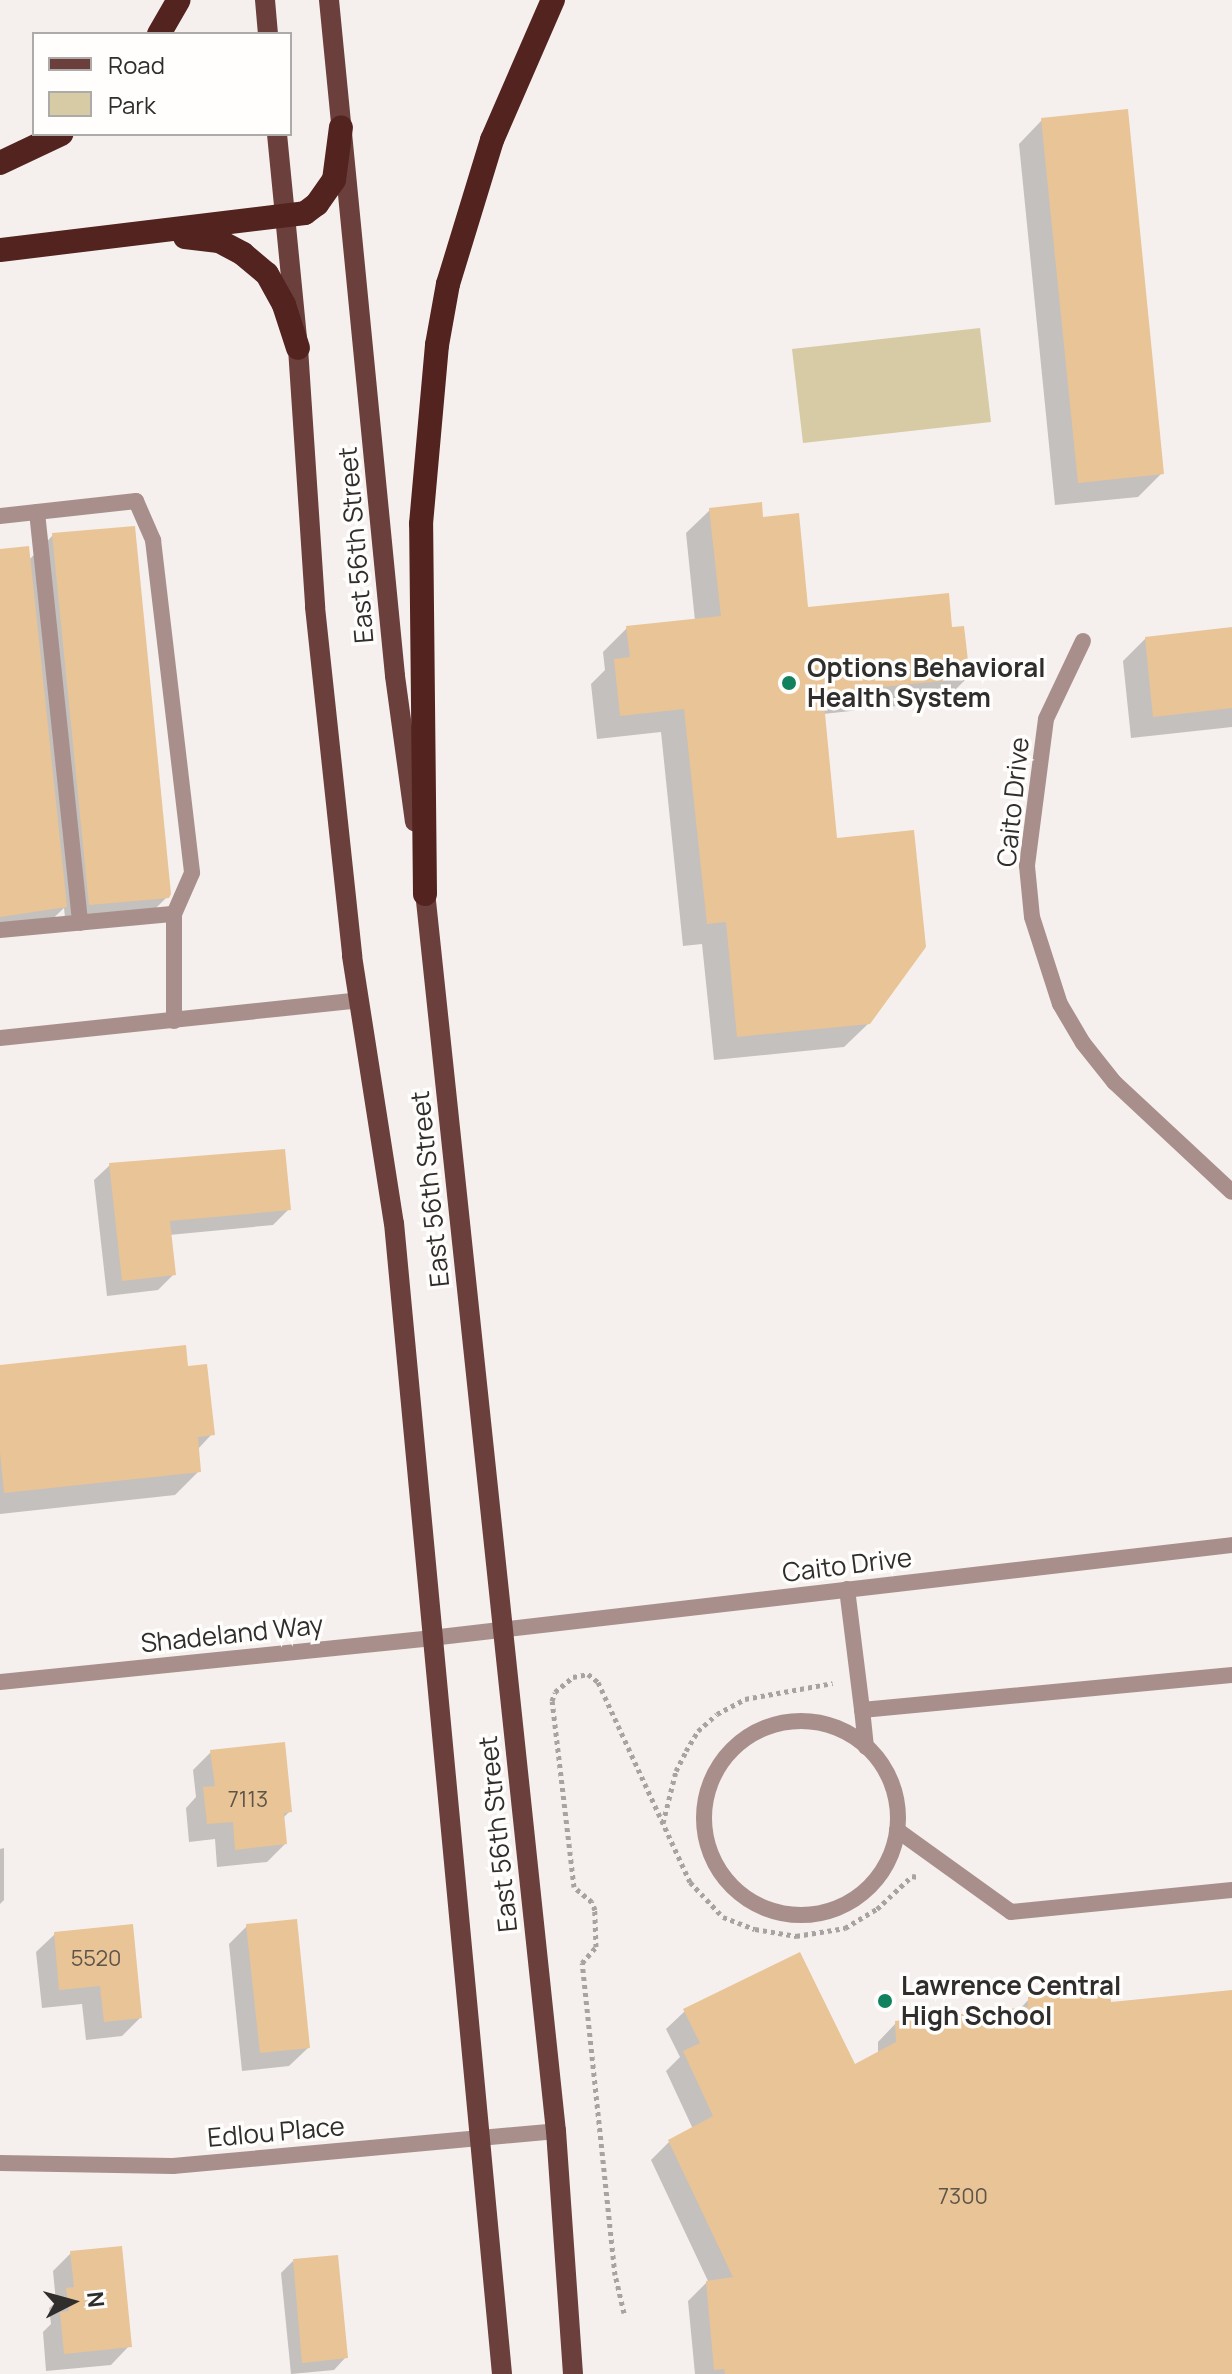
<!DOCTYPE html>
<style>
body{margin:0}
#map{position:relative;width:1232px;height:2374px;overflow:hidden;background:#f5f0ed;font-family:Manrope,sans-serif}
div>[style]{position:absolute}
.green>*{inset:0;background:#d6cba4}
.shadow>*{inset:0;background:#0003}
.building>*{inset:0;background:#e9c497}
.path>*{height:5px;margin-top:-2.5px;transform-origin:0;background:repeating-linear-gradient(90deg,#a7a3a1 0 4px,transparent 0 8px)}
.lane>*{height:16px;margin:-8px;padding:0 8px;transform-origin:8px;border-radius:8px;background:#a98f8c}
.lane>.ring{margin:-8px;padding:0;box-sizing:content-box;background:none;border:16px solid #a98f8c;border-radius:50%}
.street>*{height:16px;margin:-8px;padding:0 8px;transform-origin:8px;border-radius:8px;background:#a98f8c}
.primary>*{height:20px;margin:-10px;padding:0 10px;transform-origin:10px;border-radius:10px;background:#6b3f3b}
.highway>*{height:24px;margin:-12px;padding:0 12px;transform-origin:12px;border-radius:12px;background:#532320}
.dots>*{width:22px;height:22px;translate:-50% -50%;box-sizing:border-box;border:4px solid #fffefd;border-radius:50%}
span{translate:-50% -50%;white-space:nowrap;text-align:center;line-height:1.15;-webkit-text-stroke:7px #fffefd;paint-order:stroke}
.number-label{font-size:22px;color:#5e5448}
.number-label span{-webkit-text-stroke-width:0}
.street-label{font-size:26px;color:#302e2d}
.poi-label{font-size:26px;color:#302e2d;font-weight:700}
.left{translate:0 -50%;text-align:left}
.legend{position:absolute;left:32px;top:32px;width:260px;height:104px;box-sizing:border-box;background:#fffefd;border:2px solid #acabaa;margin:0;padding:10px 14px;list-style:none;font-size:24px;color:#302e2d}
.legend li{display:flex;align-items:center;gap:16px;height:40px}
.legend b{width:40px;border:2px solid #acabaa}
.north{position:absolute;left:32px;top:2262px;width:80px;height:80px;-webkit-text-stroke:6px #fffefd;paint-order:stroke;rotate:84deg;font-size:22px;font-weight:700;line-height:32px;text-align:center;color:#302e2d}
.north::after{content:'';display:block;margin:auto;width:28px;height:36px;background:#302e2d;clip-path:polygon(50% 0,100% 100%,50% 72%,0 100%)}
</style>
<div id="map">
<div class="green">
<i style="clip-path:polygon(980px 328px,991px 422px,803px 443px,792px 349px)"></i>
</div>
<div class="shadow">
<i style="clip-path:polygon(1042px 120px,1162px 473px,1138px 497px,1055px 505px,1019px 144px)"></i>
<i style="clip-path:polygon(710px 510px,761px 519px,807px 609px,951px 630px,968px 677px,944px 701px,823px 714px,836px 840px,869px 1023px,844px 1047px,714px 1060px,702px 944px,683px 946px,661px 732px,597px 739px,591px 684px,605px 670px,603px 652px,627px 628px,695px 621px,686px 533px)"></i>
<i style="clip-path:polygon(53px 535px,167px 897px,143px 921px,66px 928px,64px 908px,41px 930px,0 936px,0 551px,29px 560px)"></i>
<i style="clip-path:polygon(1232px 629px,1232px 727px,1131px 738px,1123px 661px,1146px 638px)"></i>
<i style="clip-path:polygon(110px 1165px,289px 1209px,273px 1225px,169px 1235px,174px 1274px,158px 1290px,107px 1296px,94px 1180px)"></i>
<i style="clip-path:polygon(0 1367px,186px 1369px,212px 1434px,197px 1450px,199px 1471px,175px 1495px,0 1514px)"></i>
<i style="clip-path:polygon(211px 1752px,290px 1811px,282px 1819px,285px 1844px,267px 1862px,217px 1867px,215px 1839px,189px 1842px,186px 1808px,196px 1797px,193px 1770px)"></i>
<i style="clip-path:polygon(4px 1848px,4px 1900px,0 1904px,0 1849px)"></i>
<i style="clip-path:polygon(247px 1926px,308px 2048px,289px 2066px,242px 2071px,229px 1944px)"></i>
<i style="clip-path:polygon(55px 1934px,140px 2018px,122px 2036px,86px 2040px,82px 2004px,42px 2008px,36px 1952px)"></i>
<i style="clip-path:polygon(1232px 1992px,1232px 2374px,695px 2374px,688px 2301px,708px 2281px,651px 2160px,669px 2142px,693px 2129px,666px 2071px,680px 2057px,666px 2029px,685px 2011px,854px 2067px,878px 2054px,878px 2042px,896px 2023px,1018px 2011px,1029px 1999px,1110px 2004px)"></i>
<i style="clip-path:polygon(71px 2253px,129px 2346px,111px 2365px,46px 2371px,43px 2332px,51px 2324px,49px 2308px,56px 2302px,53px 2271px)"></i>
<i style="clip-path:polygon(293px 2261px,346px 2357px,334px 2370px,291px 2374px,281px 2273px)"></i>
</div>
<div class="building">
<i style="clip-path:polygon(1128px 109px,1164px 474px,1078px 483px,1041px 118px)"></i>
<i style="clip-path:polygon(762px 502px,763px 517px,799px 513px,808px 607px,949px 593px,952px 627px,964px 626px,970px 678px,823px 693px,837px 838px,914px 830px,926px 947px,870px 1024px,737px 1037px,726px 922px,707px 924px,684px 709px,620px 716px,614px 659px,630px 657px,626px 626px,721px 616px,709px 508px)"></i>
<i style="clip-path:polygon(135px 526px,171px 894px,169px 898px,89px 905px,52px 533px)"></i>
<i style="clip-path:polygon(29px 546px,67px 907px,0 917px,0 549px)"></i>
<i style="clip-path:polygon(1232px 627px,1232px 708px,1153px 717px,1145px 637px)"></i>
<i style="clip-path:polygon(285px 1149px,291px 1210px,170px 1221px,176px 1275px,122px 1281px,109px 1163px)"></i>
<i style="clip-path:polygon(186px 1345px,188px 1366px,207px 1364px,215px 1435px,198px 1437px,201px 1472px,4px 1493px,0 1452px,0 1365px)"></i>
<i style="clip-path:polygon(285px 1742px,292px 1812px,284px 1813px,287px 1844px,235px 1850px,233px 1822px,207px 1824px,203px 1787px,215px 1786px,210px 1750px)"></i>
<i style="clip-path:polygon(297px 1919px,310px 2048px,260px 2053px,246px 1924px)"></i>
<i style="clip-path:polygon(133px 1924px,142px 2018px,104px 2022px,100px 1986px,59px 1990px,54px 1932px)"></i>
<i style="clip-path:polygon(800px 1952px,855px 2064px,896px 2042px,895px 2021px,1028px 2007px,1028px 1997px,1110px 1990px,1111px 2002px,1232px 1990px,1232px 2374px,725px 2374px,724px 2369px,714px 2370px,706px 2281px,733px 2277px,668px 2140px,713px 2116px,683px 2051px,700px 2043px,683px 2009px)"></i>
<i style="clip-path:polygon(122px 2246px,132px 2347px,64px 2354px,60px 2312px,69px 2311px,66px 2288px,74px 2287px,70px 2251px)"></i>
<i style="clip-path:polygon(338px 2255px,348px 2358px,302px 2363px,293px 2259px)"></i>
</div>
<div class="path">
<i style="left:663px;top:1823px;width:54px;rotate:-76deg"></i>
<i style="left:676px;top:1771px;width:22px;rotate:-63deg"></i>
<i style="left:686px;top:1751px;width:23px;rotate:-59deg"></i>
<i style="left:698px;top:1731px;width:25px;rotate:-42deg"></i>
<i style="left:717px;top:1714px;width:32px;rotate:-28deg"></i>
<i style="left:745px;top:1699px;width:89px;rotate:-10.3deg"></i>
<i style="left:624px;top:2313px;width:39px;rotate:-103deg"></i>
<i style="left:615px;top:2275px;width:314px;rotate:-96deg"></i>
<i style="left:582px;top:1963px;width:21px;rotate:-49deg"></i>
<i style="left:596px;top:1947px;width:37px;rotate:-92deg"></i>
<i style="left:595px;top:1910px;width:9px;rotate:-111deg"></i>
<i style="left:592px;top:1902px;width:23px;rotate:-140deg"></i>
<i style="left:574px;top:1887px;width:187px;rotate:-96.7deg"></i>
<i style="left:552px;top:1701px;width:9px;rotate:-72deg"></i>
<i style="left:555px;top:1692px;width:23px;rotate:-40deg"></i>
<i style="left:573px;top:1677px;width:15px;rotate:-11deg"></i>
<i style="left:588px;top:1674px;width:13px;rotate:39deg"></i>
<i style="left:598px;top:1682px;width:220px;rotate:65.3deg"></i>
<i style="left:690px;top:1882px;width:48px;rotate:46.7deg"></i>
<i style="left:723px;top:1917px;width:34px;rotate:21deg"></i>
<i style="left:755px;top:1929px;width:42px;rotate:9.7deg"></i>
<i style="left:796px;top:1936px;width:50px;rotate:-9.3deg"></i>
<i style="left:845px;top:1928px;width:37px;rotate:-31deg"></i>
<i style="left:877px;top:1909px;width:48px;rotate:-43.3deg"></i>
<i style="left:912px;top:1876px;width:6px;rotate:9deg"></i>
</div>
<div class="lane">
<i style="left:37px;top:512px;width:413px;rotate:84deg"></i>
<i style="left:0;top:516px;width:137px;rotate:-6.3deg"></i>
<i style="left:136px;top:501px;width:43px;rotate:66.4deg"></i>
<i style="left:153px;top:540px;width:335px;rotate:83.3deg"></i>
<i style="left:192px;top:873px;width:45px;rotate:113.7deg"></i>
<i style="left:174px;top:914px;width:107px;rotate:90deg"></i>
<i style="left:0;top:930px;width:175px;rotate:-5.3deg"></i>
<i style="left:0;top:1038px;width:361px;rotate:-6deg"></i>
<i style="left:847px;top:1589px;width:122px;rotate:82.9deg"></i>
<i class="ring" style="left:704px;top:1721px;width:178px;height:178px"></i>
<i style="left:866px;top:1747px;width:37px;rotate:-96deg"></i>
<i style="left:862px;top:1710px;width:372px;rotate:-5.4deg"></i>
<i style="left:897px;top:1830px;width:140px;rotate:35.7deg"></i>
<i style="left:1011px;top:1912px;width:222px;rotate:-5.7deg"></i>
</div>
<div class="street">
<i style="left:1083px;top:641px;width:86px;rotate:115.4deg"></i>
<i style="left:1046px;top:719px;width:148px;rotate:97.4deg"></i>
<i style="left:1027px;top:866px;width:51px;rotate:84.4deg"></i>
<i style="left:1032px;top:917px;width:91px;rotate:72.2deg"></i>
<i style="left:1060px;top:1004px;width:45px;rotate:59.5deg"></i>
<i style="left:1083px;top:1043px;width:50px;rotate:51.5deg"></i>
<i style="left:1114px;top:1082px;width:161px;rotate:43deg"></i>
<i style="left:0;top:1682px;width:433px;rotate:-5.8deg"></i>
<i style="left:431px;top:1638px;width:806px;rotate:-6.62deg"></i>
<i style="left:0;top:2163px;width:173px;rotate:1deg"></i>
<i style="left:173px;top:2166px;width:385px;rotate:-5.2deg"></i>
</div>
<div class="primary">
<i style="left:265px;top:0;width:34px;rotate:85deg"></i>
<i style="left:329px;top:0;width:679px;rotate:84.42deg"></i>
<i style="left:395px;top:676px;width:147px;rotate:82.2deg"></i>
<i style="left:277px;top:134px;width:215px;rotate:84.4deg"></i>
<i style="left:298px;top:348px;width:260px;rotate:86.2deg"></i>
<i style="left:315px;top:607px;width:351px;rotate:83.9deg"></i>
<i style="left:352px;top:956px;width:270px;rotate:81.1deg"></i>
<i style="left:394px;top:1223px;width:1156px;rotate:84.64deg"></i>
<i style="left:424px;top:882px;width:1256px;rotate:83.97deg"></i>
<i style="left:556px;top:2131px;width:244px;rotate:86deg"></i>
</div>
<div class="highway">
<i style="left:159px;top:34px;width:39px;rotate:-60deg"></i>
<i style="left:0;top:163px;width:68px;rotate:-25.4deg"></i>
<i style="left:185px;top:237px;width:34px;rotate:7deg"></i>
<i style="left:219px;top:241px;width:27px;rotate:28deg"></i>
<i style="left:243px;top:254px;width:31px;rotate:40deg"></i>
<i style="left:267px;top:274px;width:35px;rotate:61deg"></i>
<i style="left:284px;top:305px;width:45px;rotate:72deg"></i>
<i style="left:0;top:250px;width:307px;rotate:-6.9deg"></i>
<i style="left:305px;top:213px;width:15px;rotate:-37deg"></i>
<i style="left:317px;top:204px;width:29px;rotate:-55deg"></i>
<i style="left:334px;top:180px;width:53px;rotate:-82.5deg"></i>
<i style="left:425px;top:894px;width:370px;rotate:-90.6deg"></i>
<i style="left:421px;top:524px;width:180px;rotate:-84.9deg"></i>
<i style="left:437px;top:345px;width:62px;rotate:-79.8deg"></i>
<i style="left:448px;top:284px;width:151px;rotate:-73deg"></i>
<i style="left:492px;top:140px;width:153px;rotate:-66.5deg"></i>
</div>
<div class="dots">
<i style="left:789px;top:683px;background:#12815e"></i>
<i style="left:885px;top:2001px;background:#12815e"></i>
</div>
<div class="number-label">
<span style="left:248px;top:1800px">7113</span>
<span style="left:96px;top:1959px">5520</span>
<span style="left:963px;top:2197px">7300</span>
</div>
<div class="street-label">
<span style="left:356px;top:545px;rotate:-95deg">East 56th Street</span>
<span style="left:1013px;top:802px;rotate:-84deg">Caito Drive</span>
<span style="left:430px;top:1189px;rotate:-96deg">East 56th Street</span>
<span style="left:847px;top:1565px;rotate:-7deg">Caito Drive</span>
<span style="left:232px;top:1634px;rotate:-6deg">Shadeland Way</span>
<span style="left:498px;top:1834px;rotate:-96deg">East 56th Street</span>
<span style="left:276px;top:2132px;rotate:-5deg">Edlou Place</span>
</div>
<div class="poi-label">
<span class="left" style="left:807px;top:683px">Options Behavioral<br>Health System</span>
<span class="left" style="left:901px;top:2001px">Lawrence Central<br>High School</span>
</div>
<ul class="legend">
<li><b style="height:10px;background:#6b3f3b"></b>Road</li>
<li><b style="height:22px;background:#d6cba4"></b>Park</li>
</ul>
<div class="north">N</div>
</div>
